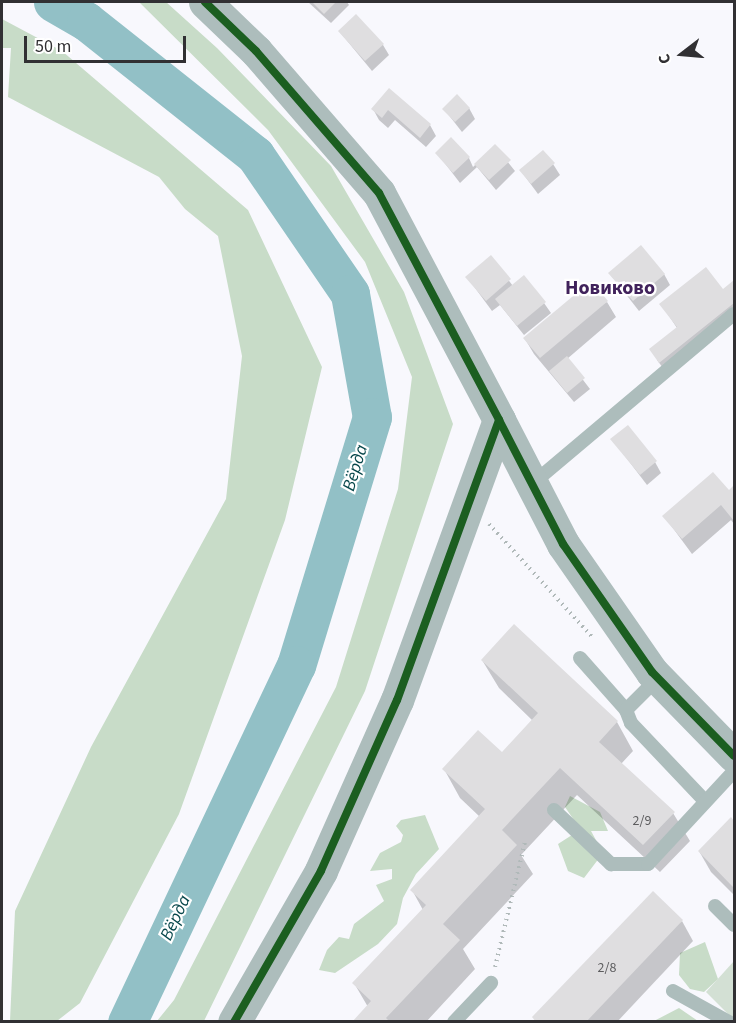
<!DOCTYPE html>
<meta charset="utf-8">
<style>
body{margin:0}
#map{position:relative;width:736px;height:1023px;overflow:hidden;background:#f8f8fd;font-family:"Source Sans 3",sans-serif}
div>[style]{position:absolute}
.green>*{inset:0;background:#d3e0d4}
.forest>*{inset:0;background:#c8dcc8}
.shadow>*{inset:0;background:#0003}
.river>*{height:39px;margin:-19.5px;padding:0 19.5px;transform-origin:19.5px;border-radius:19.5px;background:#92c0c6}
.building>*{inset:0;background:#dfdee0}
.path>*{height:4px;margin-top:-2px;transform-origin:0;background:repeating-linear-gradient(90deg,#b0b9b9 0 1.5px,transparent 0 6px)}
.service>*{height:14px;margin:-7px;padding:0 7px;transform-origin:7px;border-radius:7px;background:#adbdbc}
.tertiary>*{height:33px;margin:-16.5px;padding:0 16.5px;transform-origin:16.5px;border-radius:16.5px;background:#adbdbc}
.cycleway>*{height:8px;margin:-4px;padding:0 4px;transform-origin:4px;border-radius:4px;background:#1b5e20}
span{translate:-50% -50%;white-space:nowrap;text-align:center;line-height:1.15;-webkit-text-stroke:4.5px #fff;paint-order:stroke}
.number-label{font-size:14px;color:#5c5c5e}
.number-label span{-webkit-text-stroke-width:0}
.water-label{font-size:18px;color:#07474b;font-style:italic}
.quarter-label{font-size:20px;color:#40225b;font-weight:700}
.frame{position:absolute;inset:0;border:3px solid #313033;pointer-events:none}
.north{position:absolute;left:652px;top:24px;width:60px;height:60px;-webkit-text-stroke:4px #fff;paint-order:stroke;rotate:254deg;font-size:16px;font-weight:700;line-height:24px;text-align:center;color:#313033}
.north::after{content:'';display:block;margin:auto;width:21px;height:27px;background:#313033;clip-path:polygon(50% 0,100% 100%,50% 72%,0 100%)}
.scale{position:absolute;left:24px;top:36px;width:162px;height:27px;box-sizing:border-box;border:3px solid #313033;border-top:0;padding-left:8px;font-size:18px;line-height:21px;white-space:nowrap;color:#313033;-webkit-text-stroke:4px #fff;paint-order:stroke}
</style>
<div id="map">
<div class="green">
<i style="clip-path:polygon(734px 961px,734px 1020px,706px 992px)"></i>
</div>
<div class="forest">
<i style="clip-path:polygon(139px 2px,166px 2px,217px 48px,331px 166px,404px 292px,453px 424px,365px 691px,204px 1021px,157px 1021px,174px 1000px,336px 687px,398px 489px,412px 377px,365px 262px,268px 130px)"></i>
<i style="clip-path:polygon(2px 19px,62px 51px,248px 210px,322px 367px,285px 520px,179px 814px,80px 1003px,57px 1021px,10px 1021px,15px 911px,91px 747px,226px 499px,242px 356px,218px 236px,185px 209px,159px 177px,8px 97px,11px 48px,2px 48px)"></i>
<i style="clip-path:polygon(570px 796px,600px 812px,608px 831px,591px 831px,603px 853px,584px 878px,568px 871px,558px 844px,572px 835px,576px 823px,565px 807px)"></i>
<i style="clip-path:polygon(425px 815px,439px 849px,416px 874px,403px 898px,397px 924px,378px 944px,335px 973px,319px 970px,327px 950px,339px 937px,349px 939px,354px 924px,384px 901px,376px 885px,392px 879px,392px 869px,370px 871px,380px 853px,401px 842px,403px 835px,396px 826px,401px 820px)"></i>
<i style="clip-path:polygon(705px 942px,718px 979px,704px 992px,690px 989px,679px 975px,680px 953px)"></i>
<i style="clip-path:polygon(679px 1008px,698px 1021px,654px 1021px)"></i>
</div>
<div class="shadow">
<i style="clip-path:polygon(308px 2px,347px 2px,349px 5px,331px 23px)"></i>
<i style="clip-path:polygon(339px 31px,383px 45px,389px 55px,372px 71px)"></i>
<i style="clip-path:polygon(389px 90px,430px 125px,436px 136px,426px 147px,395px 120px,388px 128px,379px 120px,373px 109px)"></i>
<i style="clip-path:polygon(469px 108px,475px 119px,462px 132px,444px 109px)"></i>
<i style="clip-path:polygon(495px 146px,515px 171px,496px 190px,477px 167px,460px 183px,437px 153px,469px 158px,473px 167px)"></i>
<i style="clip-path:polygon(553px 164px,560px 175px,538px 194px,521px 171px)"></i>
<i style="clip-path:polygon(491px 257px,513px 286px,544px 303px,551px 313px,524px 335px,500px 305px,492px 311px,467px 277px)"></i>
<i style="clip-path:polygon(610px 274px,664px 274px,670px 285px,639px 311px)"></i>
<i style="clip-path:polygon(734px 282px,734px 318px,666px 372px,657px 360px,677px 328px,661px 304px,723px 291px)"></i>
<i style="clip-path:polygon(607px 302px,616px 317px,567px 359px,590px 389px,574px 402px,534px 354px,525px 339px)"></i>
<i style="clip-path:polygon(612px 439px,655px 462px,661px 473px,647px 485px)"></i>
<i style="clip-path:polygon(734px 487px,734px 524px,731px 520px,692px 554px,664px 516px,728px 492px)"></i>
<i style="clip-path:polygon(514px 626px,617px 722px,633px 751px,621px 764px,673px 813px,690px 841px,660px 872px,577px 795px,521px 855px,533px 874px,463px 949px,475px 969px,426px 1022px,354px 1022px,368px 1007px,354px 983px,423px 910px,412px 890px,480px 817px,460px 798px,444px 769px,502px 754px,533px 721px,499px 688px,482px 660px)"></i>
<i style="clip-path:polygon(731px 819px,734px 823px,734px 895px,711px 872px,699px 851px)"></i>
<i style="clip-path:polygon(682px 921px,693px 941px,617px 1022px,536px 1022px)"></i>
</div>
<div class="river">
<i style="left:53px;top:2px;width:38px;rotate:30deg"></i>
<i style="left:86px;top:21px;width:216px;rotate:38.4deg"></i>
<i style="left:255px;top:155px;width:168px;rotate:55.6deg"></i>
<i style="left:350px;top:294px;width:125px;rotate:79.9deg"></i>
<i style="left:372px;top:417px;width:259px;rotate:107deg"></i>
<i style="left:296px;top:665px;width:395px;rotate:115.3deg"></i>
</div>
<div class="building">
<i style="clip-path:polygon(312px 2px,336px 2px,324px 14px)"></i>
<i style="clip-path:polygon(356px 14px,384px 44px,365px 61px,338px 31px)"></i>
<i style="clip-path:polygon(389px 88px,431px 124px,420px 138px,388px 110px,382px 118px,371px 109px)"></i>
<i style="clip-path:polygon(457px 94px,470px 108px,455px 122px,442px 109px)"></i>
<i style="clip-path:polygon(451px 137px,470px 157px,453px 173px,435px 153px)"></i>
<i style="clip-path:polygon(495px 144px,511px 160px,489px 180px,474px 164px)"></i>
<i style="clip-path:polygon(543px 150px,555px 163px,531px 184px,519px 170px)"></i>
<i style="clip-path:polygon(641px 245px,665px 274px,633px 301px,608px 273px)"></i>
<i style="clip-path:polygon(491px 255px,511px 279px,486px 301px,465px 277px)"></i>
<i style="clip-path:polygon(706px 267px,723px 289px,734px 280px,734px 303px,659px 363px,649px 349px,677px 327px,659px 304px)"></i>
<i style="clip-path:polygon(524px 275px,546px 302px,517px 326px,495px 299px)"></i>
<i style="clip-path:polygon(591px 281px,608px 301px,540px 358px,523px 338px)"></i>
<i style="clip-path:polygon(567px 356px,585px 378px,567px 393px,549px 371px)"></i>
<i style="clip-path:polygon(628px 425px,657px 461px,640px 475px,610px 439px)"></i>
<i style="clip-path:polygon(713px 472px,729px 490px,734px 485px,734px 521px,721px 505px,682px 539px,662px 516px)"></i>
<i style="clip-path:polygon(514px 624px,618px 721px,599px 742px,675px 812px,643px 845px,560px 768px,502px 830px,517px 845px,443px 924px,460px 940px,386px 1018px,390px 1022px,352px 1022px,371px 1001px,352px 983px,426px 905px,410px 890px,485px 809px,442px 769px,478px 730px,502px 752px,538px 713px,481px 660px)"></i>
<i style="clip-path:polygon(731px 817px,734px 821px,734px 888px,698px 851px)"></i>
<i style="clip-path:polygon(653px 891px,683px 920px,586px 1022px,536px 1022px,532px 1017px)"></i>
</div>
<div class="path">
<i style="left:489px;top:524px;width:154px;rotate:47.6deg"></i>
<i style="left:495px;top:967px;width:129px;rotate:-76.5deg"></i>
</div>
<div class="service">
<i style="left:532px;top:484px;width:264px;rotate:-40.1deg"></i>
<i style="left:580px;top:658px;width:69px;rotate:48.5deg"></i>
<i style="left:626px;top:710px;width:14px;rotate:69deg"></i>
<i style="left:631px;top:723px;width:108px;rotate:46.5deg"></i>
<i style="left:626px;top:710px;width:45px;rotate:-45deg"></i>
<i style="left:554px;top:810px;width:79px;rotate:43.5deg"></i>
<i style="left:611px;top:864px;width:37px"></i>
<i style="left:648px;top:864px;width:127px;rotate:-47.2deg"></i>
<i style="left:715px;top:906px;width:27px;rotate:45deg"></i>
<i style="left:673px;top:991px;width:64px;rotate:29deg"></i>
<i style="left:454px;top:1022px;width:54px;rotate:-46.5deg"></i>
</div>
<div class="tertiary">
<i style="left:205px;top:2px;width:71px;rotate:43.9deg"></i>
<i style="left:256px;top:51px;width:188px;rotate:49.1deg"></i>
<i style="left:379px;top:193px;width:257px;rotate:62.1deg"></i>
<i style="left:499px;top:420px;width:298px;rotate:110deg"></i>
<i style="left:397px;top:700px;width:187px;rotate:114deg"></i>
<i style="left:321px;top:871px;width:174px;rotate:119.9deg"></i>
<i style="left:499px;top:420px;width:140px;rotate:62.7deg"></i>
<i style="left:563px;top:544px;width:156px;rotate:55.2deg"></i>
<i style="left:652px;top:672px;width:117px;rotate:45.7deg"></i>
</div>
<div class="cycleway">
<i style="left:205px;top:2px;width:71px;rotate:43.9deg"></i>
<i style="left:256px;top:51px;width:188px;rotate:49.1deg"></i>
<i style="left:379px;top:193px;width:257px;rotate:62.1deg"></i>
<i style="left:499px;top:420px;width:298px;rotate:110deg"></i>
<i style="left:397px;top:700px;width:187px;rotate:114deg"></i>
<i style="left:321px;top:871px;width:174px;rotate:119.9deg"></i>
<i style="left:499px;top:420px;width:140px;rotate:62.7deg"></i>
<i style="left:563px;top:544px;width:156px;rotate:55.2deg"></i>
<i style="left:652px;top:672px;width:117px;rotate:45.7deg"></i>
</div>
<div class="number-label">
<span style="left:642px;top:821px">2/9</span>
<span style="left:607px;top:968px">2/8</span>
</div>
<div class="water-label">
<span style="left:356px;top:468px;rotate:-73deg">Вёрда</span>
<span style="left:176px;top:918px;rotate:-65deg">Вёрда</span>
</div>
<div class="quarter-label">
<span style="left:610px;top:288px">Новиково</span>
</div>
<div class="frame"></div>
<div class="north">С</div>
<div class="scale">50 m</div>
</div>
